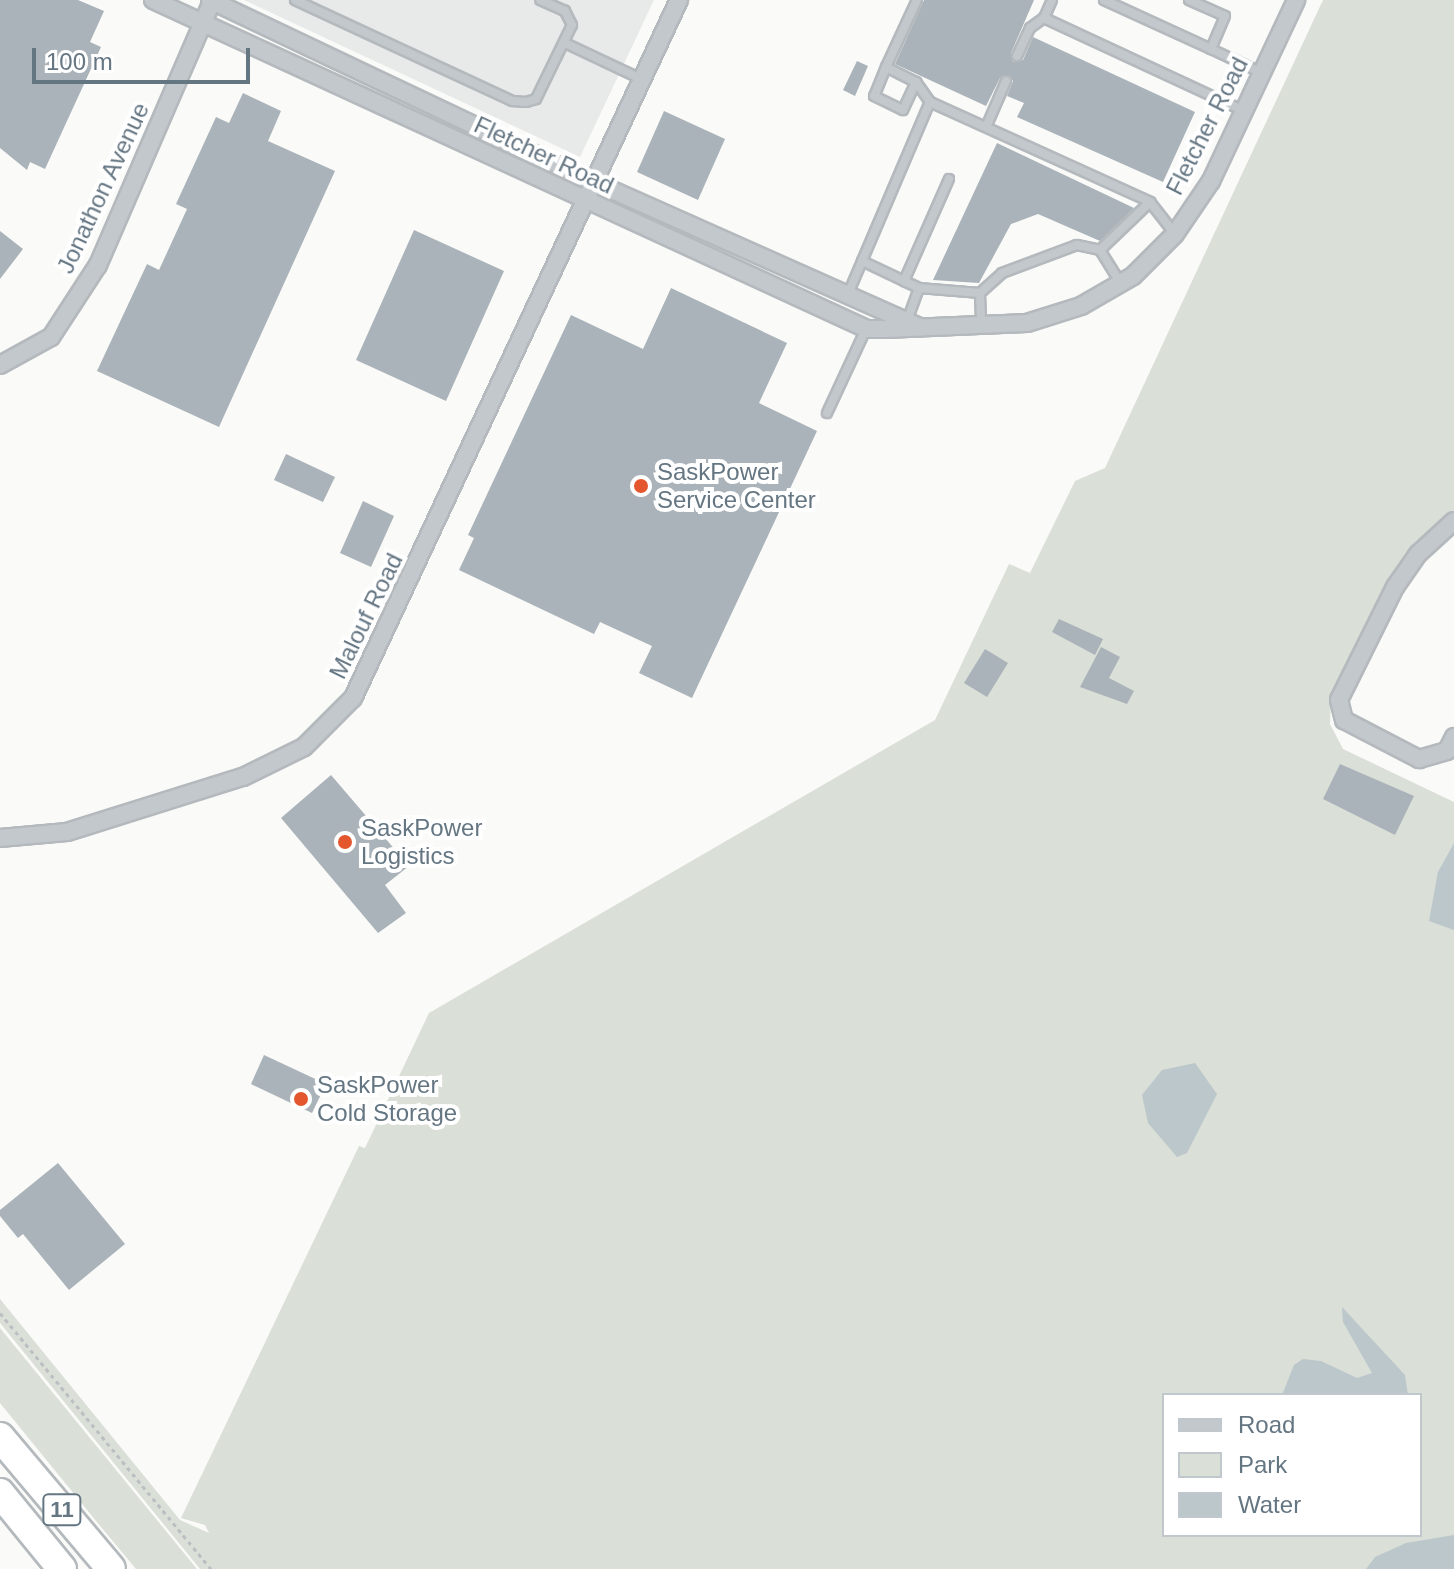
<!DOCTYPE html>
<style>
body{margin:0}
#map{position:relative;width:1454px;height:1569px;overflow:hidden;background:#fafaf8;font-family:Arial,sans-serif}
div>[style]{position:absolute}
.built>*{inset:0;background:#e8e9e9}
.green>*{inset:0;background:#dadfd7}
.water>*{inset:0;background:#bbc7cb}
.building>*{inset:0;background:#aab3b9}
.path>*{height:3px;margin-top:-1.5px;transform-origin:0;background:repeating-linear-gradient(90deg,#bbbfc2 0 4px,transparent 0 8px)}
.roads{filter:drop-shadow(2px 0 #b4b9bd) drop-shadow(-2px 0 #b4b9bd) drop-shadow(0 2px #b4b9bd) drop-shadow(0 -2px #b4b9bd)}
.lane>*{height:8px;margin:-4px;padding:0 4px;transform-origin:4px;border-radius:4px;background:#c3c8cc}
.street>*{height:16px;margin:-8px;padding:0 8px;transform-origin:8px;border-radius:8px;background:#c3c8cc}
.highway>*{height:28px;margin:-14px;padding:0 14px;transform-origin:14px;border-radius:14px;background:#fff}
.dots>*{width:22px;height:22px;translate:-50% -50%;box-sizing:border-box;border:4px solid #fff;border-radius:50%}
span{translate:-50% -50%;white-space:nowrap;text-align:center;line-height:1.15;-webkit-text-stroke:8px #fff;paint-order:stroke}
.shield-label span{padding:2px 6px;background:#fff;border:2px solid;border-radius:6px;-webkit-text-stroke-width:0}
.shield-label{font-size:22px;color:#657683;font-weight:700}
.street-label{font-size:24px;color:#657683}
.poi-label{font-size:24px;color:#657683}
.left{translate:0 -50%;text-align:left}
.legend{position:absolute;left:1162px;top:1393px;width:260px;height:144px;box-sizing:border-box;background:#fff;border:2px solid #c1c8cd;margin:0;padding:10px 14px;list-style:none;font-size:24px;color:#657683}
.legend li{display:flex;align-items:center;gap:16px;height:40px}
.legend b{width:40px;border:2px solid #c1c8cd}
.scale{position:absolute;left:32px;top:48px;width:218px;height:36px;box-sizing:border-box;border:4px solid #657683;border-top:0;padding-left:10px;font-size:24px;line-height:28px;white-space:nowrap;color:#657683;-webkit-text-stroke:6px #fff;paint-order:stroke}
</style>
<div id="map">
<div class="built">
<i style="clip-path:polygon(244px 0,654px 0,580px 157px)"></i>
</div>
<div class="green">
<i style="clip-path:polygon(evenodd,1323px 0,1454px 0,1454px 513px,1395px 572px,1331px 698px,1330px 724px,1343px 749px,1454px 802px,1454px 1569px,200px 1569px,0 1323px,0 1299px,180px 1520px,209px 1533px,205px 1525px,181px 1518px,359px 1146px,365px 1148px,429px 1013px,935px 720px,1009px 564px,1030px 573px,1075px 481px,1105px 468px,1323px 0,1164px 1395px,1420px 1395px,1420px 1535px,1164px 1535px,1164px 1395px)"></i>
<i style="clip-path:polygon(0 1328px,197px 1569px,136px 1569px,101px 1527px,0 1403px)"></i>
</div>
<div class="water">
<i style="clip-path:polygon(1454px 843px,1454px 930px,1429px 921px,1438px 872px)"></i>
<i style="clip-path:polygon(1195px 1063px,1217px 1094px,1187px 1153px,1177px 1157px,1148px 1123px,1142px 1095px,1162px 1070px)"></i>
<i style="clip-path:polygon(1342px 1307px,1405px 1375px,1408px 1395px,1282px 1395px,1294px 1365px,1303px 1359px,1321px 1361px,1357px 1378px,1372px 1373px,1343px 1322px)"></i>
<i style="clip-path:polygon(1454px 1535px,1454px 1569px,1366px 1569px,1375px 1557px,1406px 1543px)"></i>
</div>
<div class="building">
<i style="clip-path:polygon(0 0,78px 0,104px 11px,90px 42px,101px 47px,45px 169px,30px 162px,27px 170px,0 148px)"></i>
<i style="clip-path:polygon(924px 0,1034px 0,1011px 53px,1013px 62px,1023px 60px,1033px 37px,1195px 112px,1163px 182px,1017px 117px,1024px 103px,1007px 96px,1013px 81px,1009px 75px,1000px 78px,986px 106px,895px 64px)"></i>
<i style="clip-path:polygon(857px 61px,868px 66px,855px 96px,843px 90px)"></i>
<i style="clip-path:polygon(243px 93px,281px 111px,268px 141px,335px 171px,219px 427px,97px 371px,147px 264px,159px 270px,187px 209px,176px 204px,216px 117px,229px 123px)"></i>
<i style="clip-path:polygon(664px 111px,725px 139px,698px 200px,637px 172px)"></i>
<i style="clip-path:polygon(997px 143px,1134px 208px,1100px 241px,1038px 214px,1011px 224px,979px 283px,933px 280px)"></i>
<i style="clip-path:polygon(414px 230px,504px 271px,446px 401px,356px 360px)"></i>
<i style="clip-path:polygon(0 231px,23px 249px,0 279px)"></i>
<i style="clip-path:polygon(671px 288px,787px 343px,759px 403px,817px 431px,692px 698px,639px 673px,652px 646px,600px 622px,594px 634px,459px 570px,474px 538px,468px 535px,571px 315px,643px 349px)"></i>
<i style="clip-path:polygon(286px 454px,335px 477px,323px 502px,274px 480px)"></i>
<i style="clip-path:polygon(363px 501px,394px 516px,371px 567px,340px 553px)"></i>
<i style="clip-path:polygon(1059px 619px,1103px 639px,1095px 655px,1052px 632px)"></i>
<i style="clip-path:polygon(1101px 647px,1120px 657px,1109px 678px,1134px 691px,1127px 704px,1080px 687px)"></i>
<i style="clip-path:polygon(985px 649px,1008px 663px,987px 697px,964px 683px)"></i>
<i style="clip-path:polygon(1340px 764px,1414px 796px,1395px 835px,1323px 799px)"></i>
<i style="clip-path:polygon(331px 775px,409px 866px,385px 885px,406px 913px,378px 933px,281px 818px)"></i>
<i style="clip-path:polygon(264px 1055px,326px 1084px,312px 1113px,251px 1084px)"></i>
<i style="clip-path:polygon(58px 1163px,125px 1244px,69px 1290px,23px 1234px,18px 1238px,0 1216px,0 1210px)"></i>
</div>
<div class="path">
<i style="left:0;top:1313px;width:332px;rotate:50.5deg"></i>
</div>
<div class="roads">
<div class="lane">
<i style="left:295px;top:0;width:240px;rotate:24.9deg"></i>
<i style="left:513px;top:101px;width:13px;rotate:4deg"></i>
<i style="left:526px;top:102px;width:10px;rotate:-17deg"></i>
<i style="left:536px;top:99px;width:82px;rotate:-64.1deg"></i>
<i style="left:572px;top:25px;width:16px;rotate:-117deg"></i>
<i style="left:565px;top:11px;width:27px;rotate:-156deg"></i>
<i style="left:917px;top:0;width:74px;rotate:114.8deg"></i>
<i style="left:886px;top:67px;width:34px;rotate:27deg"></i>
<i style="left:916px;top:82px;width:24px;rotate:55deg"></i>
<i style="left:930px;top:102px;width:242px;rotate:24.4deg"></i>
<i style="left:1150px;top:202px;width:39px;rotate:52deg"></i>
<i style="left:1052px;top:0;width:20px;rotate:114deg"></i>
<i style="left:1044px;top:18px;width:221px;rotate:24.9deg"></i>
<i style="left:1104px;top:0;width:118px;rotate:24.6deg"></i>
<i style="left:1189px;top:0;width:39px;rotate:24deg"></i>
<i style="left:1225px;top:16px;width:36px;rotate:113deg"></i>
<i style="left:1211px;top:49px;width:56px;rotate:25.2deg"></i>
<i style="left:565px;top:43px;width:84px;rotate:25.3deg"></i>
<i style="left:1017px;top:56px;width:31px;rotate:-65deg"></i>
<i style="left:1030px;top:28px;width:17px;rotate:-36deg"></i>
<i style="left:886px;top:67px;width:31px;rotate:112deg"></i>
<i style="left:874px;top:96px;width:32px;rotate:26deg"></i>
<i style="left:903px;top:110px;width:31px;rotate:-65deg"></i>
<i style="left:987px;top:125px;width:48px;rotate:-66.6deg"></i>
<i style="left:949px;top:179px;width:111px;rotate:113.8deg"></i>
<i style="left:904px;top:281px;width:17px;rotate:25deg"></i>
<i style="left:919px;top:288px;width:61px;rotate:4.7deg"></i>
<i style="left:980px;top:293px;width:30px;rotate:-42deg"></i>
<i style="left:1002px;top:273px;width:80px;rotate:-20.5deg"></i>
<i style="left:1077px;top:245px;width:24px;rotate:12deg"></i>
<i style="left:1100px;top:250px;width:39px;rotate:58deg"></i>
<i style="left:1100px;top:250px;width:69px;rotate:-43.8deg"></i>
<i style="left:862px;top:261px;width:47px;rotate:25.5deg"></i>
<i style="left:980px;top:293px;width:34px;rotate:88deg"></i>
<i style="left:848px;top:294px;width:209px;rotate:-66.9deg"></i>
<i style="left:907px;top:321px;width:35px;rotate:-70deg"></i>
<i style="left:827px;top:413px;width:93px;rotate:-65.1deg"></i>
</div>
<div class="street">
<i style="left:153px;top:0;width:786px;rotate:24.74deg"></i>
<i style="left:867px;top:329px;width:18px"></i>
<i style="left:885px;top:329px;width:142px;rotate:-2.4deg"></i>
<i style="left:1027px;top:323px;width:57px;rotate:-17.5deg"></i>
<i style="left:1081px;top:306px;width:60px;rotate:-30deg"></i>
<i style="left:1133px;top:276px;width:59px;rotate:-45deg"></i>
<i style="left:1175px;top:234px;width:64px;rotate:-55.8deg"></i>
<i style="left:1211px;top:181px;width:200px;rotate:-64.8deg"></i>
<i style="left:210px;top:0;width:425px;rotate:25.4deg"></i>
<i style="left:594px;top:182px;width:357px;rotate:24deg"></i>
<i style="left:0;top:365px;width:58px;rotate:-28.8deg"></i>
<i style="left:51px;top:337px;width:86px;rotate:-56.9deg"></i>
<i style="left:98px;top:265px;width:288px;rotate:-66.6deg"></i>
<i style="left:1454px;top:521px;width:49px;rotate:137.5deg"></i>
<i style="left:1418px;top:554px;width:40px;rotate:124.9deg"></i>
<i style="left:1395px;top:587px;width:126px;rotate:116.4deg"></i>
<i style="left:1339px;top:700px;width:21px;rotate:76deg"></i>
<i style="left:1344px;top:720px;width:85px;rotate:27.5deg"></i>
<i style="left:1419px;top:759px;width:29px;rotate:-16deg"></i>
<i style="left:1447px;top:751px;width:16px;rotate:-63deg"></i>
<i style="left:0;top:838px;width:67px;rotate:-5.1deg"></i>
<i style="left:67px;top:832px;width:184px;rotate:-17.4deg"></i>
<i style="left:243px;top:777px;width:68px;rotate:-26.2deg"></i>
<i style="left:304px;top:747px;width:69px;rotate:-45deg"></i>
<i style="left:353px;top:698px;width:770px;rotate:-64.97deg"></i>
</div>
<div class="highway">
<i style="left:0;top:1437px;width:172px;rotate:49.9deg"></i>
<i style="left:0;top:1493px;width:98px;rotate:50.8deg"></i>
</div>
</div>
<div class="dots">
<i style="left:641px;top:486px;background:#e4572e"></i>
<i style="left:345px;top:842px;background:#e4572e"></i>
<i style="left:301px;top:1099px;background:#e4572e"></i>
</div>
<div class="shield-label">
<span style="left:62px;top:1510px">11</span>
</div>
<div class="street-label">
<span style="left:1207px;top:126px;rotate:-63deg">Fletcher Road</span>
<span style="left:544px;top:155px;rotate:25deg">Fletcher Road</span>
<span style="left:103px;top:188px;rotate:-65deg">Jonathon Avenue</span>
<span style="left:366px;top:616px;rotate:-64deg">Malouf Road</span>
</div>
<div class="poi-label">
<span class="left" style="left:657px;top:486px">SaskPower<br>Service Center</span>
<span class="left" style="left:361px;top:842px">SaskPower<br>Logistics</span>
<span class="left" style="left:317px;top:1099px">SaskPower<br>Cold Storage</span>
</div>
<ul class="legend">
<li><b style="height:10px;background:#c3c8cc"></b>Road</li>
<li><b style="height:22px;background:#dadfd7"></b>Park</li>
<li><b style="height:22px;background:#bbc7cb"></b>Water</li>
</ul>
<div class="scale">100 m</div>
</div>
